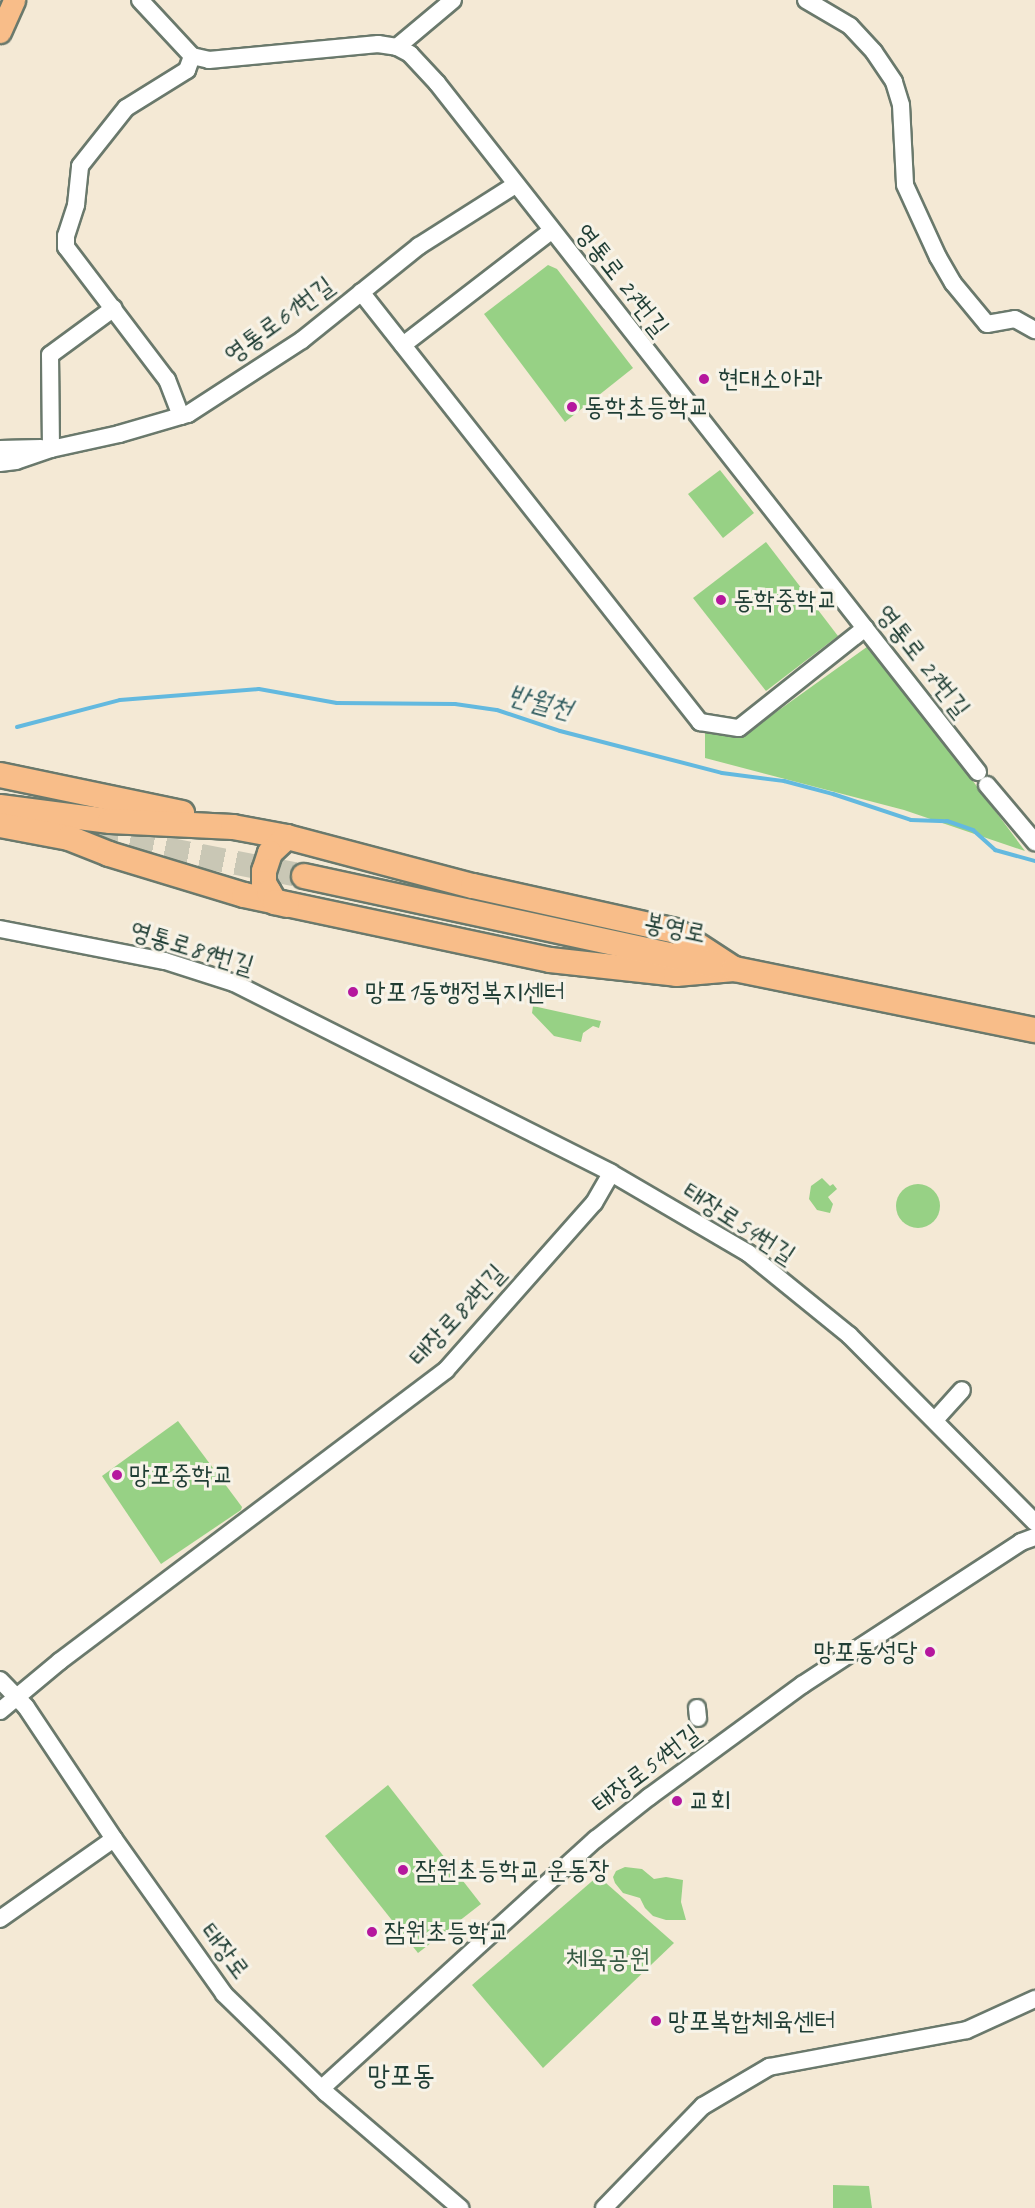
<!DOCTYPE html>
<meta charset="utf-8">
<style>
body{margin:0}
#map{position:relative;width:1035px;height:2208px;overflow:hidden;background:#f4e9d5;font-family:Caveat,"Poor Story",sans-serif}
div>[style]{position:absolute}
.green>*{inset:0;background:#97d185}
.round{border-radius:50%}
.stream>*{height:4px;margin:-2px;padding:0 2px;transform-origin:2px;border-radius:2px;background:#63b9df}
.highway-tunnel>*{height:24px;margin-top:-12px;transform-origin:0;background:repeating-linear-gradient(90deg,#c9c7b5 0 24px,transparent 0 36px)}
.roads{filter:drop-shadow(2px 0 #6a796c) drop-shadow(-2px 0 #6a796c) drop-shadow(0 2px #6a796c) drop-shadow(0 -2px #6a796c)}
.minor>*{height:16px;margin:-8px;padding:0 8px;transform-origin:8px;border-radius:8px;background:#fff}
.major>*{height:21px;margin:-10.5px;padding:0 10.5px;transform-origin:10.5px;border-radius:10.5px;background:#f8bd89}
.highway>*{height:24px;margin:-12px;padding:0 12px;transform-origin:12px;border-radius:12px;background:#f8bd89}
.dots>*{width:16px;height:16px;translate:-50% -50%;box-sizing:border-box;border:3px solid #f7f3e8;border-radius:50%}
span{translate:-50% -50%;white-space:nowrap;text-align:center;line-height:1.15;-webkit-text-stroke:6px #f7f3e8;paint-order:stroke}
.street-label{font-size:26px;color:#1f3d34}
.poi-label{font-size:26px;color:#1f3d34}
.left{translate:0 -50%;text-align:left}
.right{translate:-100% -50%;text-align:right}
.park-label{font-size:26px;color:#375b44}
.water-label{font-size:27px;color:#305c5f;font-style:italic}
.quarter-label{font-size:28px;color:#1f3d34}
</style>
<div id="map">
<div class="green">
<i style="clip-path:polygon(548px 265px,557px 269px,633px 368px,565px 422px,484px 314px)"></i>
<i style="clip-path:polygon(720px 470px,754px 513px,723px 538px,688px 494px)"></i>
<i style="clip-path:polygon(766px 542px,838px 636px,766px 691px,693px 598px)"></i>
<i style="clip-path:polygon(871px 644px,1025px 851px,904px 810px,705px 758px,705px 731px,743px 736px)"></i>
<i style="clip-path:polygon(533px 1006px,601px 1021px,599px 1028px,593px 1026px,583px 1033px,581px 1042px,554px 1036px,532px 1013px)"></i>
<i style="clip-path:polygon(822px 1178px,830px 1186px,833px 1184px,837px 1189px,828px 1197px,833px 1204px,830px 1213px,817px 1210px,809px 1199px,811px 1186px)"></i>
<i class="round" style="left:896px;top:1184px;width:44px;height:44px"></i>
<i style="clip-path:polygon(178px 1421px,242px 1507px,241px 1510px,161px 1564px,102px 1476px)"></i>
<i style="clip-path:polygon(388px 1785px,481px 1904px,418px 1953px,325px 1836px)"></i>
<i style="clip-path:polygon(625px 1867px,642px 1869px,654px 1879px,666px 1877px,683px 1880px,681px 1902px,686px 1920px,666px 1920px,653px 1916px,645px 1908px,640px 1898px,623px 1893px,615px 1883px,613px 1877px,616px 1871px)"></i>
<i style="clip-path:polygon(598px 1876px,674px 1943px,543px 2068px,472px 1985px)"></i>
<i style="clip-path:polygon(833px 2185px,869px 2186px,872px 2208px,833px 2208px)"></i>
</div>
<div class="stream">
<i style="left:17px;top:727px;width:106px;rotate:-14.7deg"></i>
<i style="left:120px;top:700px;width:139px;rotate:-4.5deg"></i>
<i style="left:259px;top:689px;width:79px;rotate:10.2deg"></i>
<i style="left:337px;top:703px;width:118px;rotate:0.5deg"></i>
<i style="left:455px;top:704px;width:42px;rotate:8.1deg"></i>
<i style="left:497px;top:710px;width:66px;rotate:18.4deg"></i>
<i style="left:560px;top:731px;width:167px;rotate:14.5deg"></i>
<i style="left:722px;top:773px;width:63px;rotate:7.4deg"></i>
<i style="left:784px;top:781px;width:51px;rotate:14.9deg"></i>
<i style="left:833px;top:794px;width:82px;rotate:18.4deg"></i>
<i style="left:911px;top:820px;width:36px;rotate:2deg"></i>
<i style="left:947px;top:821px;width:28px;rotate:19deg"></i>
<i style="left:973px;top:830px;width:30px;rotate:42deg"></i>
<i style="left:995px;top:850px;width:41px;rotate:15.4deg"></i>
</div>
<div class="highway-tunnel">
<i style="left:59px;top:828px;width:250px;rotate:11.1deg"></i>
</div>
<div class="roads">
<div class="minor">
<i style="left:140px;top:0;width:76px;rotate:47.1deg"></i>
<i style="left:192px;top:56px;width:17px;rotate:13deg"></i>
<i style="left:209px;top:60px;width:170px;rotate:-5.4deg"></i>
<i style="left:378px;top:44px;width:19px;rotate:9deg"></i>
<i style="left:397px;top:47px;width:15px;rotate:28deg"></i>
<i style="left:410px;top:54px;width:40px;rotate:47deg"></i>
<i style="left:437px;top:83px;width:876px;rotate:51.86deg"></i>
<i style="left:806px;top:0;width:51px;rotate:30.6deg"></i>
<i style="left:850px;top:26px;width:35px;rotate:47deg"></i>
<i style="left:874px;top:52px;width:36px;rotate:56deg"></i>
<i style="left:894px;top:82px;width:24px;rotate:73deg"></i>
<i style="left:901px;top:105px;width:80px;rotate:87.1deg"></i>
<i style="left:905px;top:185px;width:79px;rotate:65.4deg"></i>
<i style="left:938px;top:257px;width:30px;rotate:60deg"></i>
<i style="left:953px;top:283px;width:53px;rotate:50.3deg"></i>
<i style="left:987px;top:324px;width:28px;rotate:-10deg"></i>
<i style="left:1015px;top:319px;width:23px;rotate:29deg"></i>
<i style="left:397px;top:47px;width:73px;rotate:-40deg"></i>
<i style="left:361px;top:292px;width:548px;rotate:51.75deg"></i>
<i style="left:700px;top:722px;width:39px;rotate:9deg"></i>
<i style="left:739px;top:728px;width:161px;rotate:-38.4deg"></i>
<i style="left:403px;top:345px;width:187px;rotate:-37.6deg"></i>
<i style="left:181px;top:416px;width:39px;rotate:-111deg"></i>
<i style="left:167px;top:380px;width:167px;rotate:-127.2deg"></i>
<i style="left:66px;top:247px;width:11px;rotate:-90deg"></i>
<i style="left:66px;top:236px;width:33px;rotate:-72deg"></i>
<i style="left:76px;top:205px;width:39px;rotate:-84deg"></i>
<i style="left:80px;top:166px;width:74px;rotate:-51.6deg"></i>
<i style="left:126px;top:108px;width:72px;rotate:-31.9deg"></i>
<i style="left:187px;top:70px;width:15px;rotate:-70deg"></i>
<i style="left:0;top:449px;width:41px;rotate:-1.4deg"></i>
<i style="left:51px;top:449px;width:94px;rotate:-90.6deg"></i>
<i style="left:50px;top:355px;width:79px;rotate:-36.3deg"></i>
<i style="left:0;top:463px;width:16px;rotate:-7deg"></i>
<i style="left:16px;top:461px;width:37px;rotate:-19deg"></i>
<i style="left:51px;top:449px;width:70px;rotate:-12.4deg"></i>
<i style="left:119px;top:434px;width:72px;rotate:-16.2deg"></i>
<i style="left:188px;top:414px;width:136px;rotate:-33deg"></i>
<i style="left:302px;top:340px;width:150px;rotate:-38.8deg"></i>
<i style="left:419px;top:246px;width:114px;rotate:-32.4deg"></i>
<i style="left:987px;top:785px;width:75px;rotate:49.9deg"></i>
<i style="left:0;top:929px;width:168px;rotate:11deg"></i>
<i style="left:165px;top:961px;width:72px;rotate:17.7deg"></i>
<i style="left:234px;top:983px;width:422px;rotate:26.7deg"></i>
<i style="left:611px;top:1173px;width:159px;rotate:30.3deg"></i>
<i style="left:748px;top:1253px;width:130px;rotate:39.1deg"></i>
<i style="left:849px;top:1335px;width:264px;rotate:45.2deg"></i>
<i style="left:935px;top:1420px;width:40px;rotate:-48deg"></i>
<i style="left:0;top:1680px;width:37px;rotate:46deg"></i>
<i style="left:26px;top:1707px;width:159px;rotate:56.3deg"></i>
<i style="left:114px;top:1839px;width:190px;rotate:54.6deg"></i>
<i style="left:224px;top:1994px;width:142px;rotate:44.1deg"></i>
<i style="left:326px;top:2093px;width:177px;rotate:40.6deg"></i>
<i style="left:697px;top:1708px;width:10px;rotate:84deg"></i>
<i style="left:0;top:1711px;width:78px;rotate:-39.8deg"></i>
<i style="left:60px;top:1661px;width:483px;rotate:-37deg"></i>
<i style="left:446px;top:1370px;width:223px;rotate:-48.5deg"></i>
<i style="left:594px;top:1203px;width:34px;rotate:-60deg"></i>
<i style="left:0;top:1919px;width:139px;rotate:-35.1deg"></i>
<i style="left:322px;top:2088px;width:370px;rotate:-42.3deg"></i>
<i style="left:596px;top:1839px;width:68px;rotate:-38.4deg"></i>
<i style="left:649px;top:1797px;width:190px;rotate:-36.2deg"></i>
<i style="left:802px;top:1685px;width:262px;rotate:-33.1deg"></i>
<i style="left:1021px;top:1542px;width:15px;rotate:-20deg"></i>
<i style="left:604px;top:2208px;width:142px;rotate:-45.9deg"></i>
<i style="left:703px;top:2106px;width:77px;rotate:-30.6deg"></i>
<i style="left:769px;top:2067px;width:201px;rotate:-10.6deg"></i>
<i style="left:967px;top:2030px;width:75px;rotate:-24.5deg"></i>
</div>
<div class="major">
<i style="left:0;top:32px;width:35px;rotate:-66deg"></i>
</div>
<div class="highway">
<i style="left:0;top:775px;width:186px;rotate:11.8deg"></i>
<i style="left:0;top:807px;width:111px;rotate:7.3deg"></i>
<i style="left:110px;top:821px;width:123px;rotate:2.8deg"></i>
<i style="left:233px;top:827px;width:55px;rotate:10.5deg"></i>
<i style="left:287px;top:837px;width:192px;rotate:14.8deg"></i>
<i style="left:473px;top:886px;width:208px;rotate:12.5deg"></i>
<i style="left:676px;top:931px;width:69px;rotate:33.2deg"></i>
<i style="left:0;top:825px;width:70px;rotate:10.7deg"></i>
<i style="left:69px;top:838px;width:43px;rotate:21.8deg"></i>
<i style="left:109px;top:854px;width:141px;rotate:16.9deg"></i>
<i style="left:244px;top:895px;width:313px;rotate:12deg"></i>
<i style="left:550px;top:960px;width:127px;rotate:6.3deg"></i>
<i style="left:676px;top:974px;width:58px;rotate:-4.9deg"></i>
<i style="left:287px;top:837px;width:23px;rotate:137deg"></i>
<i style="left:270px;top:853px;width:19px;rotate:108deg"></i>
<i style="left:264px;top:871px;width:12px;rotate:90deg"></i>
<i style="left:264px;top:883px;width:10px;rotate:61deg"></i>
<i style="left:269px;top:892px;width:12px;rotate:59deg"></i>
<i style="left:275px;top:902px;width:12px;rotate:14deg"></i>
<i style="left:304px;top:876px;width:440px;rotate:12.2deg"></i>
<i style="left:734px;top:969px;width:307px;rotate:11.5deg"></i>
</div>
</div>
<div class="dots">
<i style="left:704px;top:379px;background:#b5179e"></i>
<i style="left:572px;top:407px;background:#b5179e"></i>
<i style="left:721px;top:600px;background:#b5179e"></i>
<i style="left:353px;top:992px;background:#b5179e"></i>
<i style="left:117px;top:1475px;background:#b5179e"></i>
<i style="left:930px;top:1652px;background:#b5179e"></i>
<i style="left:677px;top:1801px;background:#b5179e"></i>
<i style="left:403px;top:1870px;background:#b5179e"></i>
<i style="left:372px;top:1932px;background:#b5179e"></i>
<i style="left:656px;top:2021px;background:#b5179e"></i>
</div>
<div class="street-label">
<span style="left:622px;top:280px;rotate:52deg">영통로 27번길</span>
<span style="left:279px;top:320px;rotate:-36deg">영통로61번길</span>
<span style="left:923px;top:661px;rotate:52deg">영통로 27번길</span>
<span style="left:675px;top:928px;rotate:12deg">봉영로</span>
<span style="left:192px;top:948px;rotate:17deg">영통로89번길</span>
<span style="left:739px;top:1223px;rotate:33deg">태장로54번길</span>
<span style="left:457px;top:1315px;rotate:-47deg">태장로82번길</span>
<span style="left:646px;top:1769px;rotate:-37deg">태장로54번길</span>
<span style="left:225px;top:1951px;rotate:53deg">태장로</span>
</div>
<div class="poi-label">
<span class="left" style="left:718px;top:379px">현대소아과</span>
<span class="left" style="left:584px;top:407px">동학초등학교</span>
<span class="left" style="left:733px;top:600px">동학중학교</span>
<span class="left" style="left:365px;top:992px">망포1동행정복지센터</span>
<span class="left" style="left:129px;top:1475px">망포중학교</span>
<span class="right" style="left:918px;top:1652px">망포동성당</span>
<span class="left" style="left:689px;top:1801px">교회</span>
<span class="left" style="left:415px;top:1870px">잠원초등학교 운동장</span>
<span class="left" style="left:384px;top:1932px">잠원초등학교</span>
<span class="left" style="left:668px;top:2021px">망포복합체육센터</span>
</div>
<div class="park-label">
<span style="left:608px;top:1959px">체육공원</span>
</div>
<div class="water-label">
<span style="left:540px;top:702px;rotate:15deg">반월천</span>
</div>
<div class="quarter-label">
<span style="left:401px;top:2075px">망포동</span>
</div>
</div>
